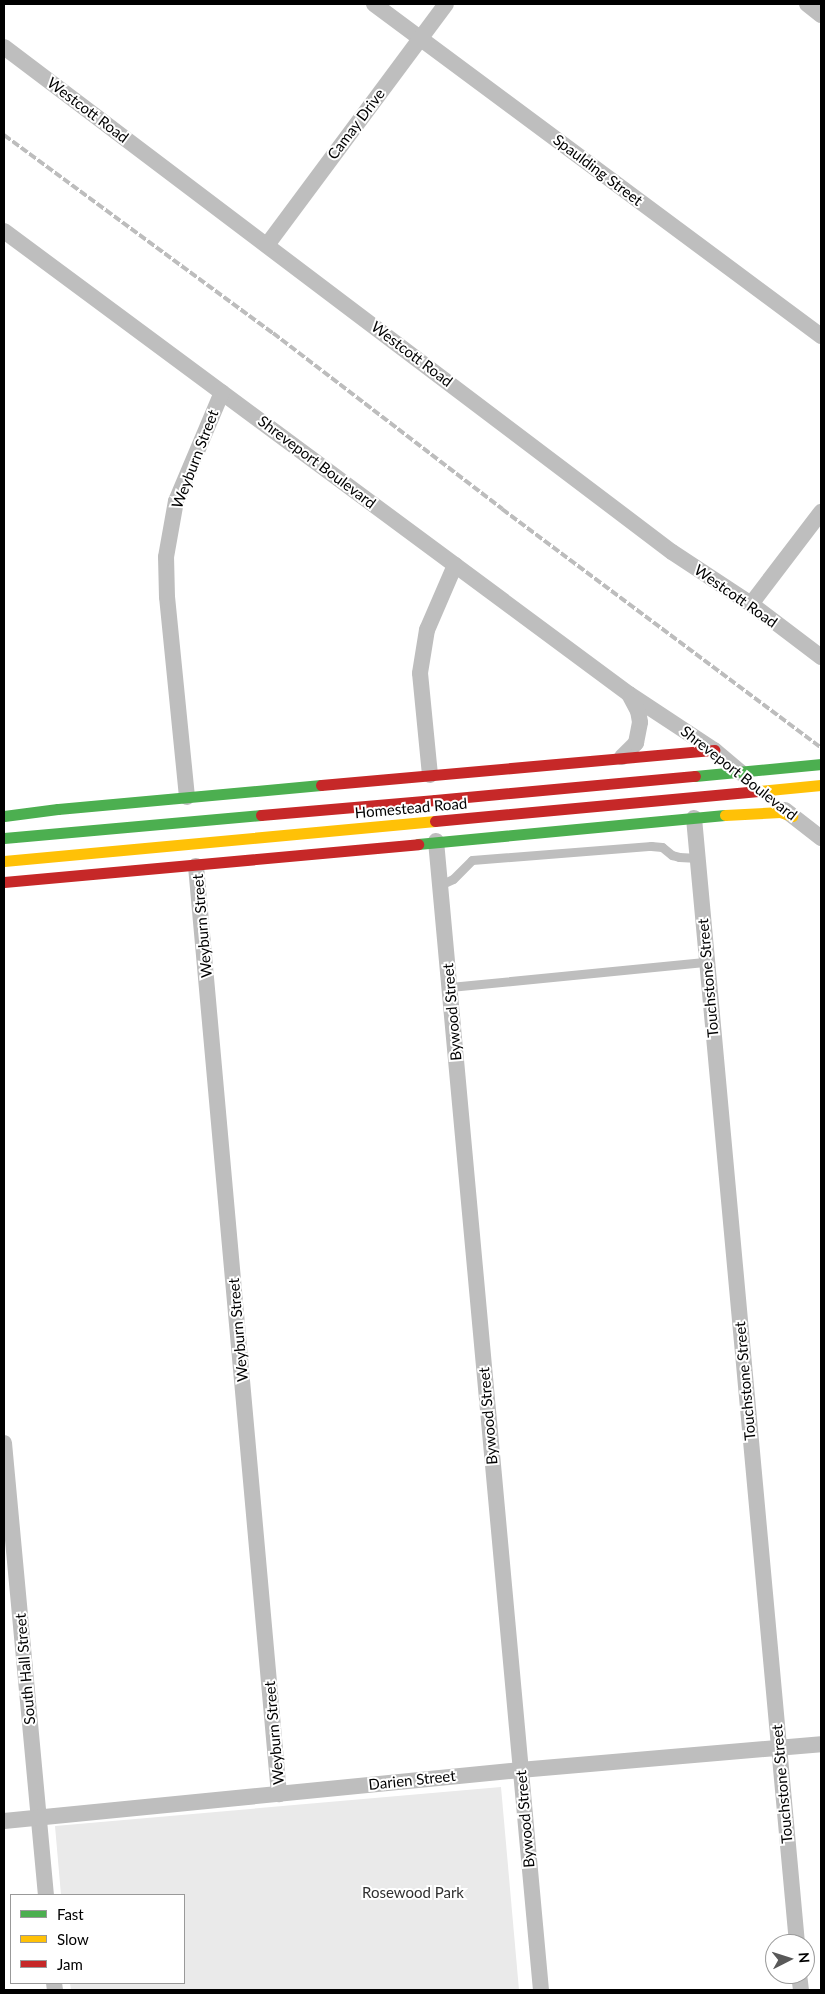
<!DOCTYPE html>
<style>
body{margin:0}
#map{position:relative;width:825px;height:1994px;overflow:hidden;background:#fff;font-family:Lato,sans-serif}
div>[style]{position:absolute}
.green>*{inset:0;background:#eaeaea}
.lane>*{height:9px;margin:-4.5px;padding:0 4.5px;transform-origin:4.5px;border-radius:4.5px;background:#bebebe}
.street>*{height:16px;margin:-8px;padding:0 8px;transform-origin:8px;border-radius:8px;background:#bebebe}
.fast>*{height:11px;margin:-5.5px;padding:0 5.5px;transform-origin:5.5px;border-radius:5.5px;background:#4caf50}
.slow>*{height:11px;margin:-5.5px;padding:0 5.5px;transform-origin:5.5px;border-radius:5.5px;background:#ffc107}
.jam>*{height:11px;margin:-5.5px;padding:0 5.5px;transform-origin:5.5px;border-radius:5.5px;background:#c62828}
.rail>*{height:4px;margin-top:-2px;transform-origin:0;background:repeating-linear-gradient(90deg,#bdbdbd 0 8px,transparent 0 10.5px)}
.fast-bridge>*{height:11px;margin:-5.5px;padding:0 5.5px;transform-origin:5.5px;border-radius:5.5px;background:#4caf50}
.slow-bridge>*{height:11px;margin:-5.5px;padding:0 5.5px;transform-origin:5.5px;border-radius:5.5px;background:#ffc107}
.jam-bridge>*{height:11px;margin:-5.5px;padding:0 5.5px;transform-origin:5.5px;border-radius:5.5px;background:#c62828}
span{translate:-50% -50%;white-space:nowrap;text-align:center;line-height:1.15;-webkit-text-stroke:4px #fff;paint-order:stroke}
.street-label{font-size:15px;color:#000}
.park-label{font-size:15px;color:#303030}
.frame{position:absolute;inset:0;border:5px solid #000;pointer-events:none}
.legend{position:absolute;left:10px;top:1894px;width:175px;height:90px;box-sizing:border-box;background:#fff;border:1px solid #999;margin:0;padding:6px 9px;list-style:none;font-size:15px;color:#000}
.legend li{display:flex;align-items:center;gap:10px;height:25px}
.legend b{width:25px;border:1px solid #999}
.north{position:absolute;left:765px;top:1934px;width:50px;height:50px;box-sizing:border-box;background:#fff;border:1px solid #999;border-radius:50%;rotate:85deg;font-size:14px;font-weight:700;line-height:20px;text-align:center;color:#000}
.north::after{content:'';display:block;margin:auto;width:18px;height:22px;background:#595959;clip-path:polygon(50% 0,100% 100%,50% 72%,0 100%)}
</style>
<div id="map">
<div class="green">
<i style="clip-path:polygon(501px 1787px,519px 1990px,71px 1990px,70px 1983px,184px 1983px,184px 1895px,61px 1895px,55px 1826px)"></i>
</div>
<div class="lane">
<i style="left:440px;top:885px;width:14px;rotate:-25deg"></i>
<i style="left:453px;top:879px;width:27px;rotate:-45deg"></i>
<i style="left:472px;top:860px;width:180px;rotate:-4.5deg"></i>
<i style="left:651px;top:846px;width:11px;rotate:5deg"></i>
<i style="left:662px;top:847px;width:13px;rotate:39deg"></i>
<i style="left:672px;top:855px;width:7px;rotate:16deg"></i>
<i style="left:679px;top:857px;width:19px;rotate:3deg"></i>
<i style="left:450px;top:987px;width:258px;rotate:-5.6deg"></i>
</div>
<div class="street">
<i style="left:374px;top:4px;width:557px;rotate:36.6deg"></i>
<i style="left:807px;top:4px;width:18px;rotate:38deg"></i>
<i style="left:4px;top:47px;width:837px;rotate:37.09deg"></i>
<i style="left:672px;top:552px;width:95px;rotate:33.4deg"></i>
<i style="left:751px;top:604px;width:88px;rotate:37.1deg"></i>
<i style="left:4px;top:231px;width:778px;rotate:36.53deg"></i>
<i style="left:629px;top:694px;width:102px;rotate:33.4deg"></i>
<i style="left:714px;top:750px;width:38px;rotate:40deg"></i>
<i style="left:267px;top:245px;width:300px;rotate:-53.4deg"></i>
<i style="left:751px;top:604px;width:116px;rotate:-52.7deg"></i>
<i style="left:622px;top:757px;width:20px;rotate:-45deg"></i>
<i style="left:636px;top:743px;width:21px;rotate:-79deg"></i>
<i style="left:640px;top:722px;width:11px;rotate:-100deg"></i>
<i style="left:638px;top:711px;width:19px;rotate:-118deg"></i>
<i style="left:430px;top:775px;width:102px;rotate:-95.6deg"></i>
<i style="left:420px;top:673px;width:44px;rotate:-80.8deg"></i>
<i style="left:427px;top:630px;width:71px;rotate:-66.7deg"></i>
<i style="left:187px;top:797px;width:201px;rotate:-95.7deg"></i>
<i style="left:167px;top:597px;width:40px;rotate:-91.4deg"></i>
<i style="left:166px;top:557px;width:57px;rotate:-79.9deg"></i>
<i style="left:176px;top:501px;width:118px;rotate:-67.1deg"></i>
<i style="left:785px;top:810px;width:46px;rotate:37.9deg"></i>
<i style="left:694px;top:818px;width:1131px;rotate:84.77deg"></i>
<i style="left:436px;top:841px;width:1154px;rotate:84.78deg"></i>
<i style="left:196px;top:866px;width:932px;rotate:84.89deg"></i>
<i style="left:4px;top:1443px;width:454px;rotate:84.7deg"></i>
<i style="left:4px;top:1821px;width:519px;rotate:-5.64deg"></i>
<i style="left:520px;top:1770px;width:302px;rotate:-4.9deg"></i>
<i style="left:799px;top:1974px;width:16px;rotate:83deg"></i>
<i style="left:54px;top:1983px;width:7px;rotate:82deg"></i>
</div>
<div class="fast">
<i style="left:4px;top:816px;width:54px;rotate:-7.4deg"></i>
<i style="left:58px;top:809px;width:264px;rotate:-5.2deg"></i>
<i style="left:4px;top:838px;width:258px;rotate:-5.1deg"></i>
<i style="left:418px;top:844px;width:308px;rotate:-5.4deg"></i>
</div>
<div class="slow">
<i style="left:725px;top:815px;width:55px;rotate:-3.1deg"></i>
<i style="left:780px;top:812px;width:13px;rotate:18deg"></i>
<i style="left:4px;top:861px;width:433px;rotate:-5.3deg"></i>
</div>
<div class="jam">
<i style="left:321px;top:785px;width:395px;rotate:-5.1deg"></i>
<i style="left:261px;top:815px;width:175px;rotate:-4.9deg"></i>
<i style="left:4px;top:882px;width:416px;rotate:-5.2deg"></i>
</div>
<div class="rail">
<i style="left:4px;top:135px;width:334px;rotate:36.4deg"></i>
<i style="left:273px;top:333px;width:289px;rotate:37.5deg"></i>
<i style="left:502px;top:509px;width:399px;rotate:36.8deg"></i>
</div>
<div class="fast-bridge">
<i style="left:695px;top:776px;width:127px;rotate:-5.4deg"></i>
</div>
<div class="slow-bridge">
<i style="left:759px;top:791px;width:62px;rotate:-5.5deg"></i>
</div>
<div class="jam-bridge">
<i style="left:435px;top:800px;width:261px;rotate:-5.3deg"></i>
<i style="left:435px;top:821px;width:325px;rotate:-5.3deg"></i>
</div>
<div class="street-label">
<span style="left:88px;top:110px;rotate:37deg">Westcott Road</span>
<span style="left:356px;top:124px;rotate:-53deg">Camay Drive</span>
<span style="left:598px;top:170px;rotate:37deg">Spaulding Street</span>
<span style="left:412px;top:354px;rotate:37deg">Westcott Road</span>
<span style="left:195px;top:459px;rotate:-69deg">Weyburn Street</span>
<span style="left:317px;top:462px;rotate:37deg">Shreveport Boulevard</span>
<span style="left:736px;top:596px;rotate:35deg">Westcott Road</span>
<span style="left:739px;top:773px;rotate:38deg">Shreveport Boulevard</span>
<span style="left:411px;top:808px;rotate:-5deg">Homestead Road</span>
<span style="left:202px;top:926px;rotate:-95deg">Weyburn Street</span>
<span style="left:708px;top:978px;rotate:-95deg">Touchstone Street</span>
<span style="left:452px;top:1012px;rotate:-95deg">Bywood Street</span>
<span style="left:238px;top:1330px;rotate:-95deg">Weyburn Street</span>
<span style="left:745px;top:1381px;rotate:-95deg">Touchstone Street</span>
<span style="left:488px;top:1416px;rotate:-95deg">Bywood Street</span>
<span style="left:25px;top:1669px;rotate:-95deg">South Hall Street</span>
<span style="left:274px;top:1733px;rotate:-95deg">Weyburn Street</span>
<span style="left:412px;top:1780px;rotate:-6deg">Darien Street</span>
<span style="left:782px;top:1784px;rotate:-95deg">Touchstone Street</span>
<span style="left:525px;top:1819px;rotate:-95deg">Bywood Street</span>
</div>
<div class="park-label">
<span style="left:413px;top:1893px">Rosewood Park</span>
</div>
<div class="frame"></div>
<ul class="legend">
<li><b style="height:6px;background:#4caf50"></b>Fast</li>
<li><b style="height:6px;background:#ffc107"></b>Slow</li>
<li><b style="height:6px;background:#c62828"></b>Jam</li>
</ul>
<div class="north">N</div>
</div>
